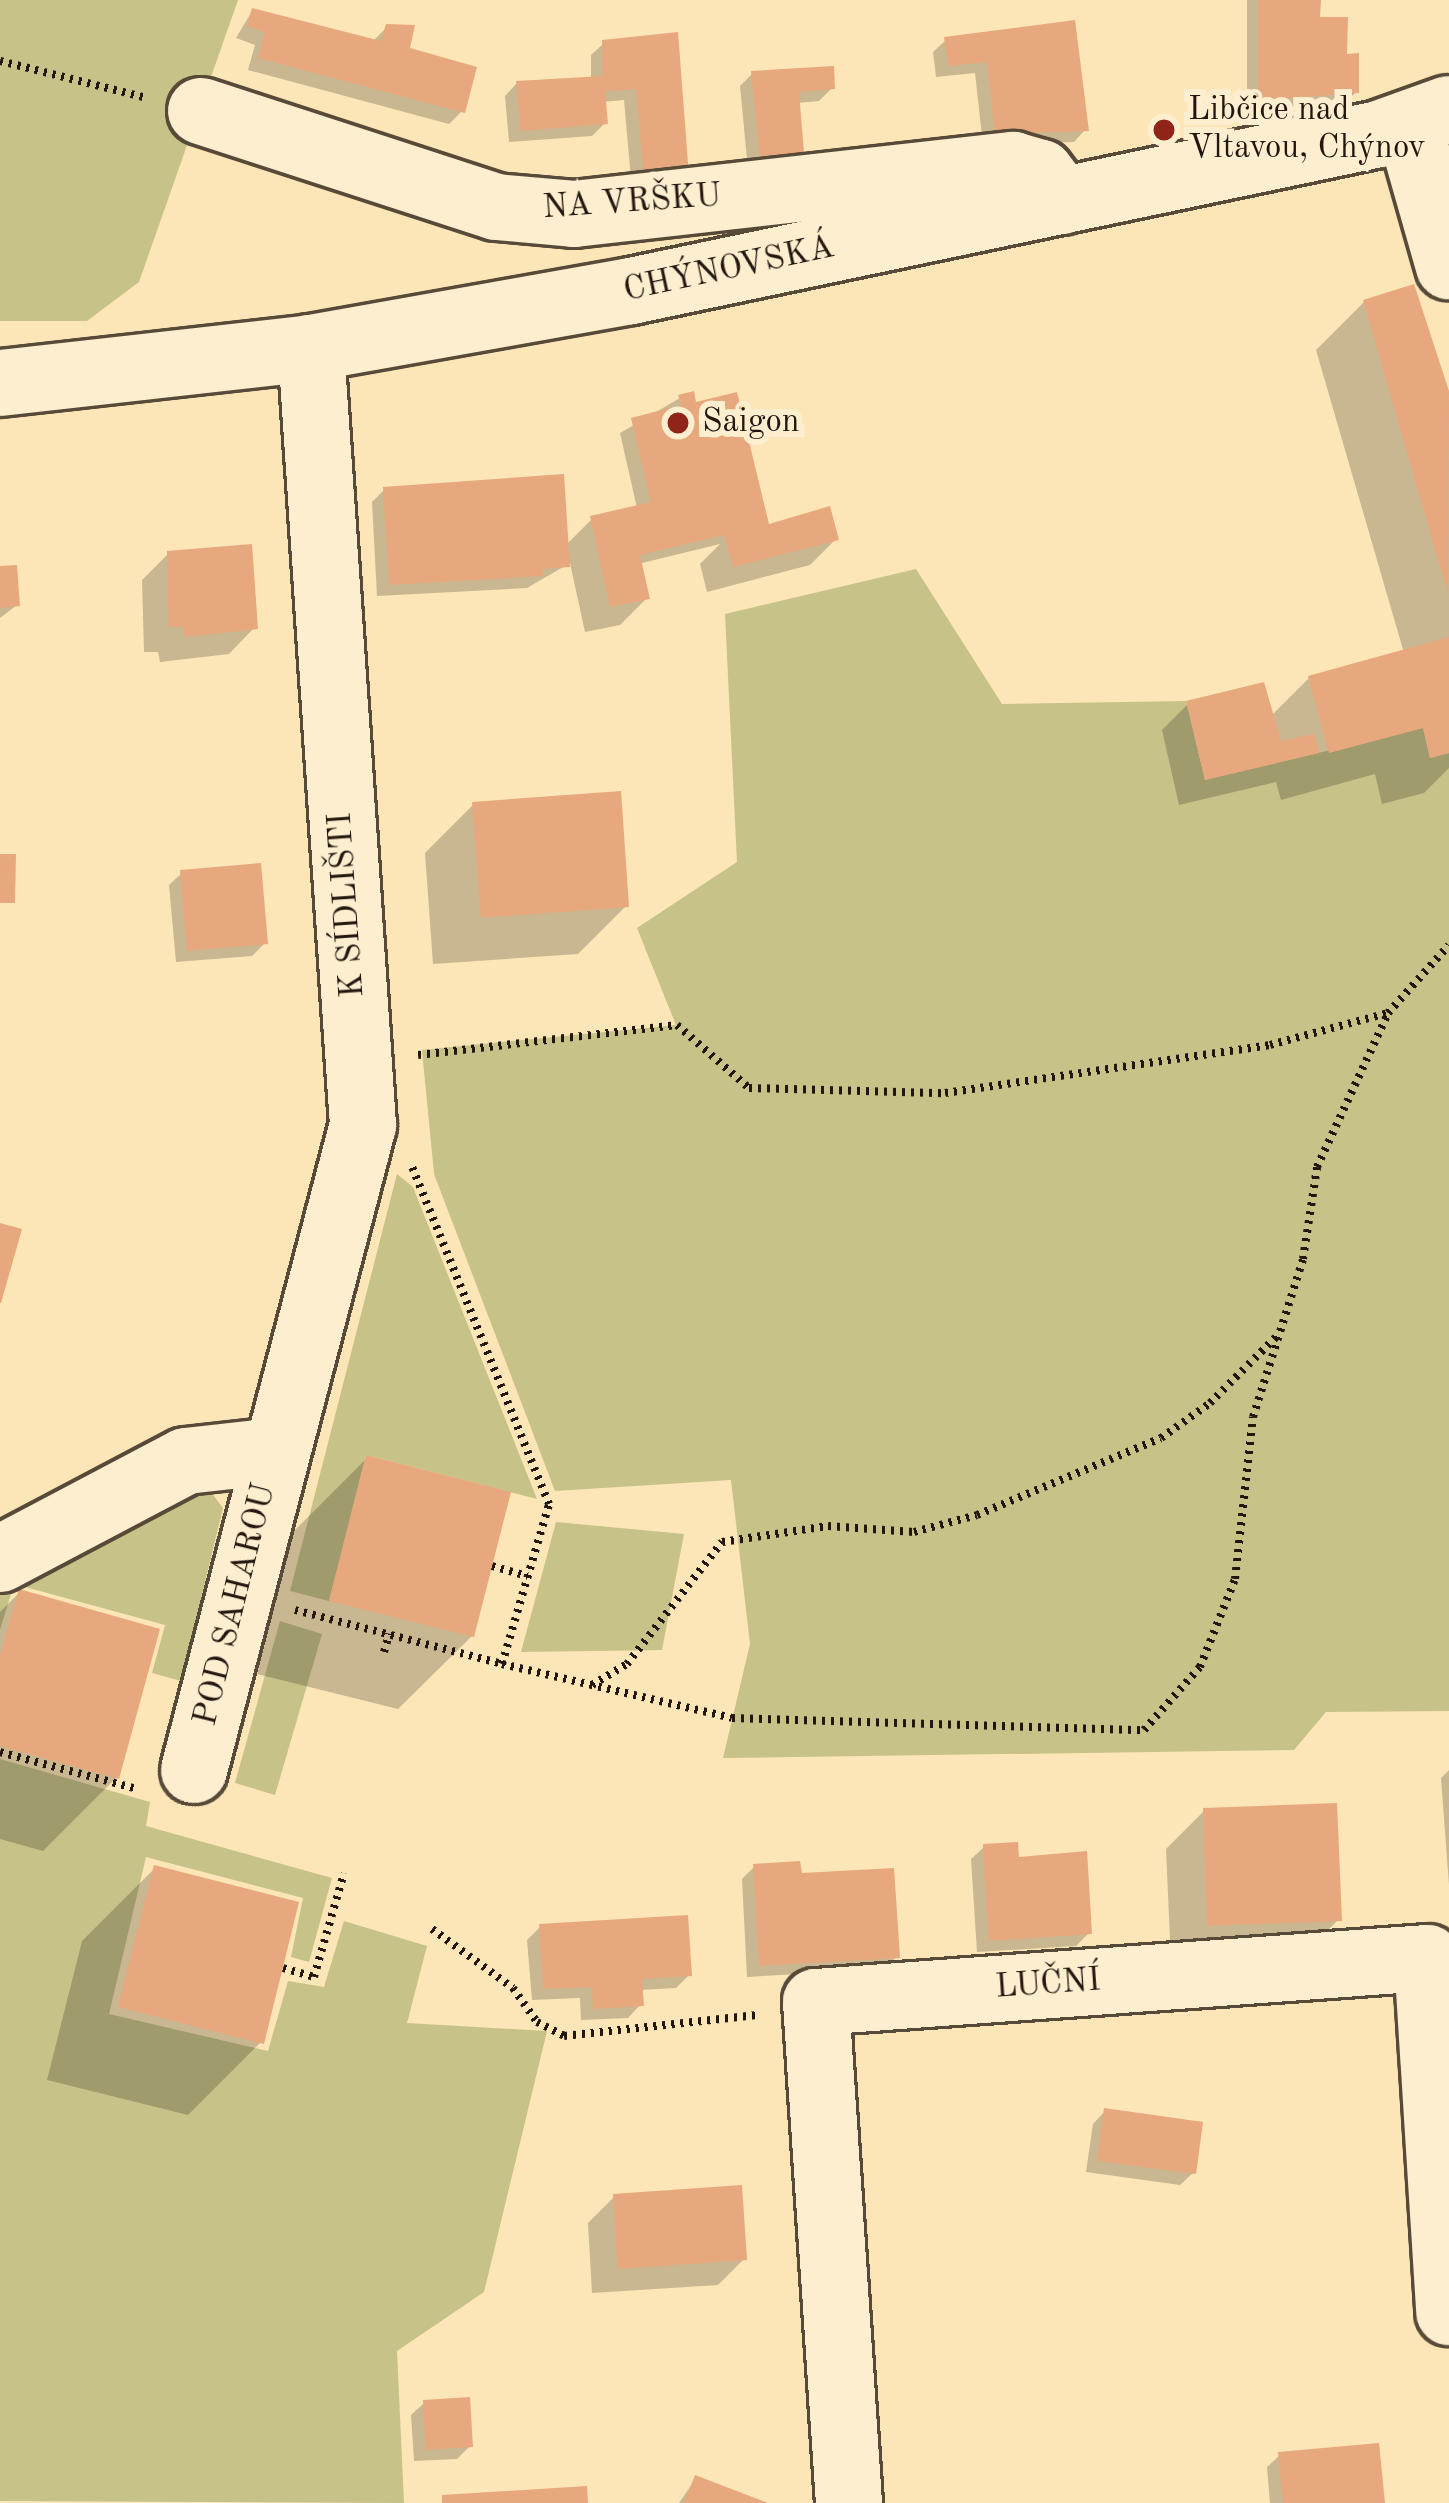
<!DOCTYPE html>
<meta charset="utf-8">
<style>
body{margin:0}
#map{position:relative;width:1449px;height:2503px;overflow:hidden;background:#fce5b6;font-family:"Old Standard TT",serif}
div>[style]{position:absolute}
.green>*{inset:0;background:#c7c288}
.shadow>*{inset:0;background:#0003}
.building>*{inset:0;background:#e8a87d}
.path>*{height:8px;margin-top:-4px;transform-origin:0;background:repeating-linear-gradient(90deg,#22160e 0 3px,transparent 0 9px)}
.roads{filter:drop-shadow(3px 0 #584a38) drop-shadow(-3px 0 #584a38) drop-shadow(0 3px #584a38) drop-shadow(0 -3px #584a38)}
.street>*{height:66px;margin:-33px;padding:0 33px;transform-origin:33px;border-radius:33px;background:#fdeed0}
.secondary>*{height:66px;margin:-33px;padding:0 33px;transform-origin:33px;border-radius:33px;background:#fdeed0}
.dots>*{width:33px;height:33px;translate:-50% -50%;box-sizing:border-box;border:6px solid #fdeed0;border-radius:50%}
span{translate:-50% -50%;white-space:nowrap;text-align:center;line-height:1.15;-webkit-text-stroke:12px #fdeed0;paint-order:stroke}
.poi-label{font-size:33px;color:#22160e}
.left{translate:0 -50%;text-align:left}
.street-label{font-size:33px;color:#22160e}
</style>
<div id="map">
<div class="green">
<i style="clip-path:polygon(0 0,238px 0,139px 282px,87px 321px,0 321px)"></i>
<i style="clip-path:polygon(916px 569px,1002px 704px,1186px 701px,1205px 780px,1423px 728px,1430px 758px,1449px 753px,1449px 1711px,1326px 1712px,1294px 1750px,723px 1758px,750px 1644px,731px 1480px,555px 1491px,434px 1174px,422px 1050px,676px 1025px,637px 928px,737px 862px,725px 614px)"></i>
<i style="clip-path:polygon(397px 1174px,413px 1187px,537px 1499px,366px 1455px,329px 1601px,290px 1591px)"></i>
<i style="clip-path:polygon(169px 1485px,210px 1491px,223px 1508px,181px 1681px,152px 1673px,165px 1625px,14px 1584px,0 1630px,0 1577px)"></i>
<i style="clip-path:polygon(556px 1522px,684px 1534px,662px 1650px,521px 1652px)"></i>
<i style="clip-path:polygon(280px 1621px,322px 1634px,275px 1795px,235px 1783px)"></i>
<i style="clip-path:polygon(0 1759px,150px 1802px,146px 1826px,332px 1878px,309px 1962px,291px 1957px,303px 1898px,146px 1857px,109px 2014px,268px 2051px,288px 1981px,324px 1987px,344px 1921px,427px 1946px,407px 2023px,547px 2031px,484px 2292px,397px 2351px,404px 2503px,0 2501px)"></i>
</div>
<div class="shadow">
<i style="clip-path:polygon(1247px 0,1318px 0,1316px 20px,1344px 58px,1356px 92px,1343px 105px,1247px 112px)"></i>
<i style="clip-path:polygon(252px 11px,374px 40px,387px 27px,462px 111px,449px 124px,248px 70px,255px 45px,236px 38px)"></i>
<i style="clip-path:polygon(1073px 23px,1086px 129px,1074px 142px,983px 145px,975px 73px,936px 77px,933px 52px,946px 40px)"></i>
<i style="clip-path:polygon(676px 36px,686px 175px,632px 191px,624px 100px,603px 102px,605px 123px,592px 136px,509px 142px,505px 96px,517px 83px,591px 80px,591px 55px,604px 43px)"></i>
<i style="clip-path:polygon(752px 74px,832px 88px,819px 101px,797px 103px,749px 180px,740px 86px)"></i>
<i style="clip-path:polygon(1412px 288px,1449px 401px,1449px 768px,1424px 793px,1382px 804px,1375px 774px,1281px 800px,1276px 782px,1179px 805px,1162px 730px,1188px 704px,1270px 717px,1309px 678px,1404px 653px,1316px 350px,1364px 302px)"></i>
<i style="clip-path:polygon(680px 398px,766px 527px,836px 539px,810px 565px,707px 592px,700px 564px,720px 544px,638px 564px,646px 599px,620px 625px,585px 632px,570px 563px,527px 588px,377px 596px,372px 502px,384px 490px,566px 545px,592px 519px,637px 508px,620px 433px)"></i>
<i style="clip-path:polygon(168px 554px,255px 627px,229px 654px,160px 662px,158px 652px,144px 652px,142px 580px)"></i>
<i style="clip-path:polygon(0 569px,17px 605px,0 618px)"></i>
<i style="clip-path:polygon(473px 805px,626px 906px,578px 954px,433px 964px,425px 853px)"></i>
<i style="clip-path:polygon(182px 873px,265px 943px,252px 956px,176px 962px,169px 885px)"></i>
<i style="clip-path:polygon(367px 1458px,472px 1636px,398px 1709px,257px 1674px,294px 1531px)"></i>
<i style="clip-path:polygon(20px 1592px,116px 1778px,43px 1851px,0 1839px,0 1612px)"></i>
<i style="clip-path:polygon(1449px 1770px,1449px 1885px,1441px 1778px)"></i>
<i style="clip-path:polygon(1204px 1811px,1339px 1919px,1301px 1957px,1171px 1963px,1166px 1849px)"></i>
<i style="clip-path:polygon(984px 1847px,1016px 1860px,1089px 1933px,1076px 1946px,977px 1952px,971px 1859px)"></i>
<i style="clip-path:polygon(754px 1867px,799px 1877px,897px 1956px,884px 1969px,747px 1977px,742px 1879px)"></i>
<i style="clip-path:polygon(155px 1868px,261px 2042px,188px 2115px,47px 2080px,82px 1941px)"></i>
<i style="clip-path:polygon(540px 1927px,689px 1975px,676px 1988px,639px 1990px,640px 2005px,628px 2018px,581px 2020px,580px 1998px,532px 2000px,527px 1940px)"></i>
<i style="clip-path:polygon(1105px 2111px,1193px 2173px,1180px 2185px,1086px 2172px,1093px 2124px)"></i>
<i style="clip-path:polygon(614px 2197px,744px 2259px,718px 2285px,592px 2293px,588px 2223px)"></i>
<i style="clip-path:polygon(424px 2403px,470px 2446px,457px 2459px,414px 2461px,411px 2415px)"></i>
<i style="clip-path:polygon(1280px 2455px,1382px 2503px,1270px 2503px,1267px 2467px)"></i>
<i style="clip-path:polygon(696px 2478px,761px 2503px,679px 2503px)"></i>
</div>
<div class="building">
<i style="clip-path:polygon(1258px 0,1321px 0,1320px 17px,1348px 17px,1347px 54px,1359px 53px,1359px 93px,1258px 100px)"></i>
<i style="clip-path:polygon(252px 8px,381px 41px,386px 24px,415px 25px,410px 48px,477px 67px,465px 113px,258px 58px,265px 32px,247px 26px)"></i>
<i style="clip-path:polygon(1075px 20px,1089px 131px,995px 134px,987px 62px,948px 66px,944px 37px)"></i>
<i style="clip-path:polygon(678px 32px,689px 176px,644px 180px,636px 89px,605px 91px,608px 124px,521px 131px,516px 81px,603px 76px,602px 40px)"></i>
<i style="clip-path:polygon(834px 66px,835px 89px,799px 92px,805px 165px,761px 169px,751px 71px)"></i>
<i style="clip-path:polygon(1414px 284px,1449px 391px,1448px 594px,1363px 300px)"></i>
<i style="clip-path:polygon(694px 391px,696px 402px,737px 392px,769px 524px,830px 506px,839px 540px,733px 567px,724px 535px,640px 555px,650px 599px,610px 607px,590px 516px,651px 502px,631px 418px,681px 405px,678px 395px)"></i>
<i style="clip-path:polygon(564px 474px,570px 567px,542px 569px,543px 576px,389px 585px,383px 487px)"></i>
<i style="clip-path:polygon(252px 544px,258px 629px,185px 637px,183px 627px,169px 627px,167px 551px)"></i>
<i style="clip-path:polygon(17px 565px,20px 606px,0 608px,0 566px)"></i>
<i style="clip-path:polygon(1449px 637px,1449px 753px,1430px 758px,1423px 728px,1329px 753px,1308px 676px)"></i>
<i style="clip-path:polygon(1264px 682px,1281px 741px,1314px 734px,1319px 753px,1205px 780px,1186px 701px)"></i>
<i style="clip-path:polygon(621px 791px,629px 907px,481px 918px,472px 802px)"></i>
<i style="clip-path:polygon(0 854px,16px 854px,15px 903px,0 903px)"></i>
<i style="clip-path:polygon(261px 863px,268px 944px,187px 951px,180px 870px)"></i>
<i style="clip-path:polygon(0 1223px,22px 1229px,1px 1303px,0 1303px)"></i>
<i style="clip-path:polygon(366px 1455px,511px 1492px,474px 1637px,329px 1601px)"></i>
<i style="clip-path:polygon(19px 1589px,160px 1629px,119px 1779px,0 1746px,0 1656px)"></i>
<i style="clip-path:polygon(1337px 1803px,1342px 1921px,1207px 1926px,1203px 1808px)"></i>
<i style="clip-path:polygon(1018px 1842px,1019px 1857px,1087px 1851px,1092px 1934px,989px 1941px,983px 1844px)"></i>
<i style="clip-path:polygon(800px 1861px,802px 1873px,894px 1868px,900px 1958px,759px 1966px,753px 1864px)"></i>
<i style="clip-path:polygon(154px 1865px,299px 1902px,264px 2044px,118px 2007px)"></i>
<i style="clip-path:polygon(688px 1915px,692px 1976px,642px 1979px,644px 2006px,593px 2009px,592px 1987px,543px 1989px,539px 1924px)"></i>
<i style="clip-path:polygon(1104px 2108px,1203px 2122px,1196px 2174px,1097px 2161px)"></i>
<i style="clip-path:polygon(742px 2185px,747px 2260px,618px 2269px,613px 2194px)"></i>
<i style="clip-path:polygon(470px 2397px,473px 2447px,426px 2450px,423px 2400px)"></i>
<i style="clip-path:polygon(1379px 2443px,1385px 2503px,1283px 2503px,1278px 2452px)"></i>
<i style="clip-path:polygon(695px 2475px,768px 2503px,684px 2503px)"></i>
<i style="clip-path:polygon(587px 2486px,588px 2503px,442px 2503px,442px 2495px)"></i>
</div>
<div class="path">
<i style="left:0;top:61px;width:152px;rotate:14.1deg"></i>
<i style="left:418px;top:1055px;width:261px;rotate:-6.6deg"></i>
<i style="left:677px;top:1025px;width:96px;rotate:41.2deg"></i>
<i style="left:749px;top:1088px;width:196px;rotate:1.5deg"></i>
<i style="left:945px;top:1093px;width:329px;rotate:-8.4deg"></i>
<i style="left:1270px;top:1045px;width:122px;rotate:-15.2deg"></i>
<i style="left:492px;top:1566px;width:37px;rotate:16deg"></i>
<i style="left:295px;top:1610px;width:214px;rotate:14.6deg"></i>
<i style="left:502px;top:1664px;width:167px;rotate:-73.6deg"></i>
<i style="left:549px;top:1504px;width:364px;rotate:-112.1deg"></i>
<i style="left:384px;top:1652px;width:19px;rotate:-74deg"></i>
<i style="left:502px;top:1664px;width:236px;rotate:13.2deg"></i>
<i style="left:732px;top:1718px;width:412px;rotate:1.7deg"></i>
<i style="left:1144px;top:1730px;width:84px;rotate:-48.4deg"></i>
<i style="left:1200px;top:1667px;width:95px;rotate:-68.3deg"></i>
<i style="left:1235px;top:1579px;width:163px;rotate:-83.7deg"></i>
<i style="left:1253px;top:1417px;width:166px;rotate:-72.4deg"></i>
<i style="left:1303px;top:1259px;width:93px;rotate:-81.3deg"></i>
<i style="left:1317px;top:1167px;width:170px;rotate:-65.2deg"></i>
<i style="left:1388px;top:1013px;width:91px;rotate:-48.1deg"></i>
<i style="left:592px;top:1685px;width:41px;rotate:-31deg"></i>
<i style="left:627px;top:1664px;width:155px;rotate:-52.1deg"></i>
<i style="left:722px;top:1542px;width:107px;rotate:-8.6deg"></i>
<i style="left:828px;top:1526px;width:86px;rotate:4deg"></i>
<i style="left:914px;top:1532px;width:65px;rotate:-15.1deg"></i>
<i style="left:977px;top:1515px;width:199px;rotate:-22.7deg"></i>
<i style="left:1161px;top:1438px;width:60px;rotate:-35.5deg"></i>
<i style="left:1210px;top:1403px;width:98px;rotate:-45deg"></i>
<i style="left:0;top:1752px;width:142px;rotate:15.1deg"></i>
<i style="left:432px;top:1929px;width:100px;rotate:36.1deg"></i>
<i style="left:513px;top:1988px;width:42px;rotate:54.8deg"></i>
<i style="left:537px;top:2022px;width:30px;rotate:27deg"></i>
<i style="left:564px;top:2036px;width:194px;rotate:-6.2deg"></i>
<i style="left:283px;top:1968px;width:32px;rotate:16deg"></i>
<i style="left:314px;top:1977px;width:108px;rotate:-73.9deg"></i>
</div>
<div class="roads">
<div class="street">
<i style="left:201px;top:111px;width:310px;rotate:18deg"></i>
<i style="left:496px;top:207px;width:78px;rotate:5.1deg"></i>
<i style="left:574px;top:214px;width:442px;rotate:-6.4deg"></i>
<i style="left:1013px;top:165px;width:29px;rotate:16deg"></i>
<i style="left:1041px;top:173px;width:35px;rotate:53deg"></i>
<i style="left:1409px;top:126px;width:146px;rotate:74.1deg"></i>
<i style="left:0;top:1559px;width:210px;rotate:-27.8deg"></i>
<i style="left:186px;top:1461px;width:90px;rotate:-6.4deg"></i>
<i style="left:194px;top:1770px;width:667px;rotate:-75.32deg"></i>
<i style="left:363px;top:1125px;width:779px;rotate:-93.83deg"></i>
<i style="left:849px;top:2503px;width:502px;rotate:-93.77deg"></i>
<i style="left:816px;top:2002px;width:613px;rotate:-4.12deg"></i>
<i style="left:1427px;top:1958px;width:355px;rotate:86.4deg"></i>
</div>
<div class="secondary">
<i style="left:0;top:383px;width:313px;rotate:-6.4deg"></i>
<i style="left:311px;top:348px;width:325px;rotate:-10.1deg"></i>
<i style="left:631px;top:291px;width:764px;rotate:-11.85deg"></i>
<i style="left:1379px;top:134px;width:74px;rotate:-19.7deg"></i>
</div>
</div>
<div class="dots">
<i style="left:1164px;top:130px;background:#8f2418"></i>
<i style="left:678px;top:423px;background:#8f2418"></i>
</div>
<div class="poi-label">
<span class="left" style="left:1188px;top:130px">Libčice nad<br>Vltavou, Chýnov</span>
<span class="left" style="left:702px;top:423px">Saigon</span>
</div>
<div class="street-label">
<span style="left:632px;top:203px;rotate:-4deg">NA VRŠKU</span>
<span style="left:729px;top:270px;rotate:-12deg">CHÝNOVSKÁ</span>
<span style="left:348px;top:905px;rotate:-94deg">K SÍDLIŠTI</span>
<span style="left:236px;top:1605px;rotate:-76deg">POD SAHAROU</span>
<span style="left:1048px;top:1985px;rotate:-4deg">LUČNÍ</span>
</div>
</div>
